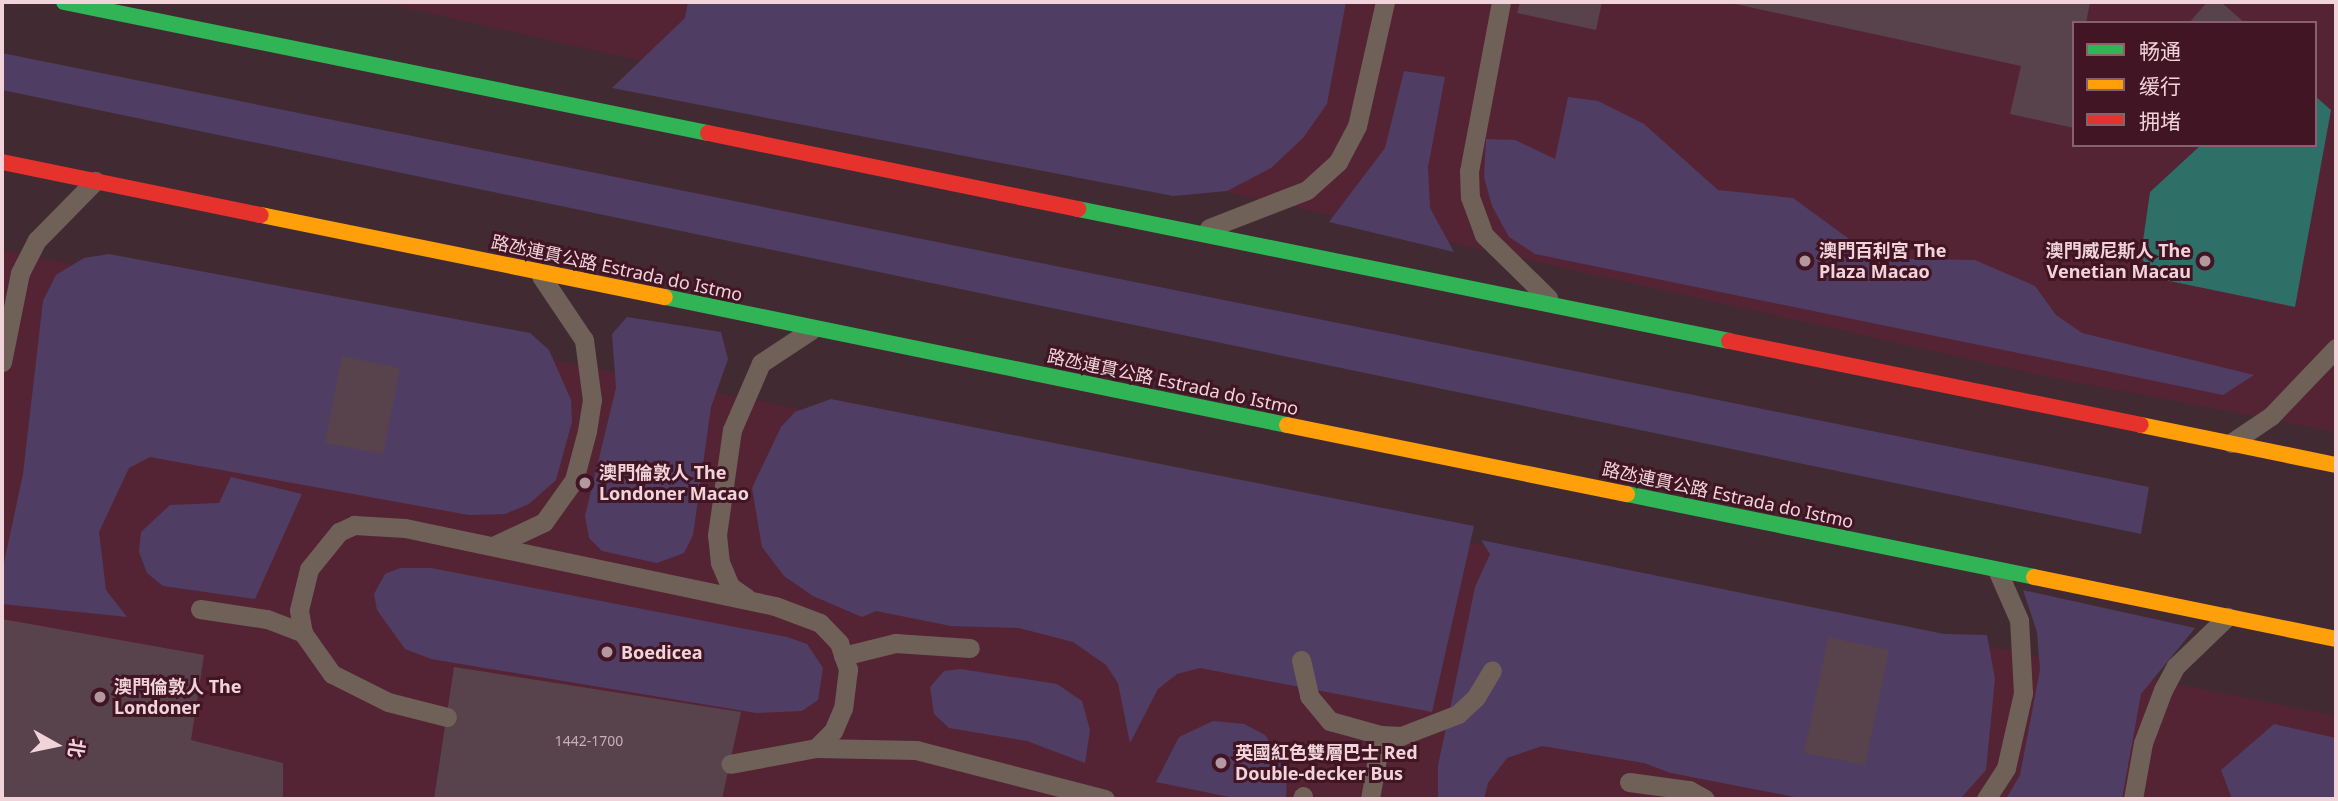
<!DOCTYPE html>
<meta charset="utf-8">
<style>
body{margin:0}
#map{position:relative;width:2338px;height:801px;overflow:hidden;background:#422a32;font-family:"Noto Sans","Noto Sans SC",sans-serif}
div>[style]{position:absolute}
.built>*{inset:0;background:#552434}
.green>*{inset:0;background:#503d64}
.water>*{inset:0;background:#2e7068}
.building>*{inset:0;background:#58424c}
.lane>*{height:19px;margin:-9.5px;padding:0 9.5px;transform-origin:9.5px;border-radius:9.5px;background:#6f6058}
.fast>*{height:16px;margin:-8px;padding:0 8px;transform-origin:8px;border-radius:8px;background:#30b455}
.slow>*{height:16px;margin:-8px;padding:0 8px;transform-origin:8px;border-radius:8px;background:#ff9f0a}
.jam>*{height:16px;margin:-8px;padding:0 8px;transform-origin:8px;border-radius:8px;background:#e5322d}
.dots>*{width:19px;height:19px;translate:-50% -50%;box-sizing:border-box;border:4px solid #411524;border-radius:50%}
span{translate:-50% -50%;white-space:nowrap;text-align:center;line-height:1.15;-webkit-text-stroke:6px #411524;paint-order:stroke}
.number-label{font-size:14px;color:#cbafb6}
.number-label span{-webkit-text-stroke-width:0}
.poi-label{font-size:18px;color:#f1d3da;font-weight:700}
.left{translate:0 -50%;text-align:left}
.right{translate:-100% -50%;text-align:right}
.street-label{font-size:18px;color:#f1d3da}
.frame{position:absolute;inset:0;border:4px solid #f1d3da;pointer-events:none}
.legend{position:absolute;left:2072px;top:21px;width:245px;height:126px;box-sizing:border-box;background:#411524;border:2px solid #87616d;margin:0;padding:9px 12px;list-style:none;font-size:21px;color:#f1d3da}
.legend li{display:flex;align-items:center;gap:14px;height:35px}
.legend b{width:35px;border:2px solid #87616d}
.north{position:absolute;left:21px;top:710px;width:70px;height:70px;-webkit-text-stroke:5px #411524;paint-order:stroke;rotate:99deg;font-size:19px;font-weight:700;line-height:28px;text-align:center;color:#f1d3da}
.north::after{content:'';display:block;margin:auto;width:24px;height:32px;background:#f1d3da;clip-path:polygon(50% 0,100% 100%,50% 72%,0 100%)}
</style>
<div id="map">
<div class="built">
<i style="clip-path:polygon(evenodd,380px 2px,2336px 2px,2336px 432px,2050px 377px,380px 2px,2074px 23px,2315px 23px,2315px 145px,2074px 145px,2074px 23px)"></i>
<i style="clip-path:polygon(2px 250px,2336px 716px,2336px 799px,2px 799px)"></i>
</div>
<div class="green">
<i style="clip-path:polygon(688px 2px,1346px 2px,1327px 104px,1303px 138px,1271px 168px,1227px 191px,1173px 196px,612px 88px,685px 18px)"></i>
<i style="clip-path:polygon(2px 53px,2149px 487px,2141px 534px,2px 90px)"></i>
<i style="clip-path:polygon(1404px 71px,1445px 77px,1428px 167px,1430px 208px,1454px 252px,1329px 222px,1385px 148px)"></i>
<i style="clip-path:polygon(1568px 97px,1598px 101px,1644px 124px,1718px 190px,1793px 198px,1867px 252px,1910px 259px,1975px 260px,2035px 286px,2056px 315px,2082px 333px,2254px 375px,2223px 395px,1535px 254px,1509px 237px,1492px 206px,1484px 177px,1486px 139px,1515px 140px,1555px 159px)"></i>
<i style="clip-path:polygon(109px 254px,530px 333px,549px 350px,571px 400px,572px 422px,556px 480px,529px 504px,505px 514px,469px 515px,150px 457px,129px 468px,99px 532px,106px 590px,127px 617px,2px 604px,2px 572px,23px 474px,43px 301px,56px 275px,84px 258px)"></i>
<i style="clip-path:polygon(627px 317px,721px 332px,728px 359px,711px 407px,693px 535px,684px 553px,657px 563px,602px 551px,589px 538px,585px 516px,616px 388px,612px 334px)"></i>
<i style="clip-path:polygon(831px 399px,1474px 526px,1432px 712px,1200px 668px,1177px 674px,1158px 689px,1130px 743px,1118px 683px,1106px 665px,1073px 642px,1019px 628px,951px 626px,876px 611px,862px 617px,813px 596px,784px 576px,762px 547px,752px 488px,781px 427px,795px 412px)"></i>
<i style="clip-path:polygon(231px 477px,302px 494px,255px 599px,163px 586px,147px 573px,139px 552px,141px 532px,170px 505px,219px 503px)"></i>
<i style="clip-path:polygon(1481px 540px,1944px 634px,1987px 635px,1995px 679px,1986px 770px,1960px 799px,1805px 799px,1671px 773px,1644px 763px,1542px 746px,1507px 758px,1488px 783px,1484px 799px,1438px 799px,1438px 765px,1448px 719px,1475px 587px,1490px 554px)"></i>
<i style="clip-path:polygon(400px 568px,431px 568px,787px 637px,807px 644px,823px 668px,818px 700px,802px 711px,756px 713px,431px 659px,405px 649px,377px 610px,374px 594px,385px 574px)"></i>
<i style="clip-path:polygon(2023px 590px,2195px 628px,2141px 694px,2122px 799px,2006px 799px,2020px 775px,2040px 670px,2037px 632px)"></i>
<i style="clip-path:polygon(961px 669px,1057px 684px,1082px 701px,1090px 730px,1085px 763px,1027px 741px,949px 728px,934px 714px,930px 687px,944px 671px)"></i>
<i style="clip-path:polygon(1213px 721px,1244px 724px,1265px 735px,1287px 767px,1286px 799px,1239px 799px,1156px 782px,1179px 737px)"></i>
<i style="clip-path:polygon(2274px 724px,2336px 738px,2336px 799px,2232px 799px,2221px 770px)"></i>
</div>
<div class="water">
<i style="clip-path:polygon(2315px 96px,2331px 110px,2295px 307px,2150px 277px,2141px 255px,2150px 192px,2201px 145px,2315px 145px)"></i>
</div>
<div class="building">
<i style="clip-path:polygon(1520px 2px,1602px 2px,1596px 30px,1517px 13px)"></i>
<i style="clip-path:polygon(1726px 2px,2090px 2px,2086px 23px,2074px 23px,2074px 128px,2010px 114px,2021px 66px)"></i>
<i style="clip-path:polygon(2207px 2px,2221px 2px,2245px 23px,2189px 23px)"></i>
<i style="clip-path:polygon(342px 356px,400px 368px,383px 454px,325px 443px)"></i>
<i style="clip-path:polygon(2px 619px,204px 655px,191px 740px,283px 763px,283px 799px,2px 799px)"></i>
<i style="clip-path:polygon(1828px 637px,1889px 650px,1865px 765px,1804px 753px)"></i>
<i style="clip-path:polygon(454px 667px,741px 712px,722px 799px,434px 799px)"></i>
</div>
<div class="lane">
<i style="left:1501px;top:2px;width:172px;rotate:100.7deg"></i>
<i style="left:1469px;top:171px;width:26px;rotate:88deg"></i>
<i style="left:1470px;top:197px;width:40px;rotate:69.8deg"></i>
<i style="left:1484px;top:235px;width:90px;rotate:44.5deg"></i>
<i style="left:1209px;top:228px;width:105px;rotate:-21.2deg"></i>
<i style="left:1307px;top:190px;width:42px;rotate:-42.1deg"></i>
<i style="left:1338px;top:162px;width:41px;rotate:-62.2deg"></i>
<i style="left:1357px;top:126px;width:127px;rotate:-77.3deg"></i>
<i style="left:2px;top:362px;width:91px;rotate:-78.6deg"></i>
<i style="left:20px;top:273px;width:37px;rotate:-63deg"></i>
<i style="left:37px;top:240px;width:83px;rotate:-45.5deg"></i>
<i style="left:2231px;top:443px;width:48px;rotate:-34deg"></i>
<i style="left:2271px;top:416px;width:94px;rotate:-46.3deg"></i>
<i style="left:495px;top:545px;width:54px;rotate:-25.1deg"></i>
<i style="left:544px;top:522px;width:52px;rotate:-54.5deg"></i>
<i style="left:574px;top:480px;width:51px;rotate:-75.1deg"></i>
<i style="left:587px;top:431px;width:31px;rotate:-81deg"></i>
<i style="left:592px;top:400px;width:61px;rotate:-97.6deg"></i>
<i style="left:584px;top:340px;width:77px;rotate:-123.9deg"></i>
<i style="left:747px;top:598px;width:21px;rotate:-145deg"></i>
<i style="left:730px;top:586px;width:25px;rotate:-113deg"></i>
<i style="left:720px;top:563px;width:28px;rotate:-96deg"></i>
<i style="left:717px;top:535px;width:106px;rotate:-81.9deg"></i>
<i style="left:732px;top:430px;width:73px;rotate:-66.6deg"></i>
<i style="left:761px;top:363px;width:60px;rotate:-33.4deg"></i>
<i style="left:200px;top:609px;width:68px;rotate:8.5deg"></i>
<i style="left:267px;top:619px;width:39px;rotate:21deg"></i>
<i style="left:843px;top:656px;width:54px;rotate:-14deg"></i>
<i style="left:895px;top:643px;width:75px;rotate:3.8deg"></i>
<i style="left:1301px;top:660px;width:37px;rotate:77deg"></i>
<i style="left:1309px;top:696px;width:33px;rotate:50deg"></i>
<i style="left:1330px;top:721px;width:53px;rotate:15.4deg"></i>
<i style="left:1381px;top:735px;width:20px;rotate:3deg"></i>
<i style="left:1401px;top:736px;width:61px;rotate:-21.1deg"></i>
<i style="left:1458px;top:714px;width:25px;rotate:-43deg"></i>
<i style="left:1476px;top:697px;width:31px;rotate:-59deg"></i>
<i style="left:447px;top:717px;width:61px;rotate:-165.7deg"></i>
<i style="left:388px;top:702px;width:63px;rotate:-153.4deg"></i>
<i style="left:332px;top:674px;width:50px;rotate:-125.3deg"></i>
<i style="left:303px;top:633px;width:23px;rotate:-100deg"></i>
<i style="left:299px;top:610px;width:42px;rotate:-76.3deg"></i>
<i style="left:309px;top:569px;width:48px;rotate:-51deg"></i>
<i style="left:339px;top:532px;width:17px;rotate:-25deg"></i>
<i style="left:354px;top:525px;width:51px;rotate:3.4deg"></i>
<i style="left:405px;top:528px;width:378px;rotate:11.9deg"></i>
<i style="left:775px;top:606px;width:48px;rotate:20.7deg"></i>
<i style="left:820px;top:623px;width:28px;rotate:46deg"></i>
<i style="left:839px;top:643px;width:28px;rotate:71deg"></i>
<i style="left:848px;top:669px;width:39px;rotate:97deg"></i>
<i style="left:843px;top:708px;width:25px;rotate:113deg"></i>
<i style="left:833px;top:731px;width:24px;rotate:135deg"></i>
<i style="left:816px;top:748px;width:87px;rotate:169.5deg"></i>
<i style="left:816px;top:748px;width:100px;rotate:1.1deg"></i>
<i style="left:916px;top:750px;width:195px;rotate:14.5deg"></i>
<i style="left:1629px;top:782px;width:61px;rotate:7.6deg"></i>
<i style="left:1689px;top:790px;width:18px;rotate:29deg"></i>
<i style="left:1302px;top:799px;width:3px;rotate:-72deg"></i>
<i style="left:1370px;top:799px;width:65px;rotate:-80.2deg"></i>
<i style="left:1986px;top:799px;width:37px;rotate:-57deg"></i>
<i style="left:2006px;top:768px;width:77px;rotate:-77.2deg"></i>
<i style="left:2023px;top:693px;width:73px;rotate:-93.1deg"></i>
<i style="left:2019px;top:620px;width:52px;rotate:-113.6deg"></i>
<i style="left:2133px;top:799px;width:57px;rotate:-79.9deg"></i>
<i style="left:2143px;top:743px;width:57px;rotate:-69.3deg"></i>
<i style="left:2163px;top:690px;width:27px;rotate:-62deg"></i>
<i style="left:2176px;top:666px;width:71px;rotate:-43.9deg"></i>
</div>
<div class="fast">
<i style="left:64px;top:2px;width:657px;rotate:11.5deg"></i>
<i style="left:1078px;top:209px;width:664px;rotate:11.46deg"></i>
<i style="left:665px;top:297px;width:635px;rotate:11.63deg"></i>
<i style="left:1627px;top:494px;width:415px;rotate:11.5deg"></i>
</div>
<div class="slow">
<i style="left:261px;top:215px;width:412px;rotate:11.5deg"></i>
<i style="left:1287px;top:425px;width:347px;rotate:11.5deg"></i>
<i style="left:2141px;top:425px;width:199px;rotate:11.6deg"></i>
<i style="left:2034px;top:577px;width:308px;rotate:11.6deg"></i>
</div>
<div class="jam">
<i style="left:708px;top:133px;width:378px;rotate:11.6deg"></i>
<i style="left:2px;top:162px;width:264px;rotate:11.6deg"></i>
<i style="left:1729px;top:341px;width:420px;rotate:11.5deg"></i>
</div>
<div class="dots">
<i style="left:1805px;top:261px;background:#b4989f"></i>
<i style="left:2205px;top:261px;background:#b4989f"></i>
<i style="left:585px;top:483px;background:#b4989f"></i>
<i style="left:607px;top:652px;background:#b4989f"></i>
<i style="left:100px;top:697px;background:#b4989f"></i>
<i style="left:1221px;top:763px;background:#b4989f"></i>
</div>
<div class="number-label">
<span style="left:589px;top:741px">1442-1700</span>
</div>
<div class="poi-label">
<span class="left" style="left:1819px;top:261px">澳門百利宮 The<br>Plaza Macao</span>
<span class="right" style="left:2191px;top:261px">澳門威尼斯人 The<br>Venetian Macau</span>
<span class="left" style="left:599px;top:483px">澳門倫敦人 The<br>Londoner Macao</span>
<span class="left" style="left:621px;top:652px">Boedicea</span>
<span class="left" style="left:114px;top:697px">澳門倫敦人 The<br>Londoner</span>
<span class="left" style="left:1235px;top:763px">英國紅色雙層巴士 Red<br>Double-decker Bus</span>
</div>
<div class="street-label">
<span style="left:617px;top:268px;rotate:12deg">路氹連貫公路 Estrada do Istmo</span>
<span style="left:1173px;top:382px;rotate:12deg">路氹連貫公路 Estrada do Istmo</span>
<span style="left:1728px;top:495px;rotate:12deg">路氹連貫公路 Estrada do Istmo</span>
</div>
<div class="frame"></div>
<ul class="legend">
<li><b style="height:9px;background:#30b455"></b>畅通</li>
<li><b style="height:9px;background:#ff9f0a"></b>缓行</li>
<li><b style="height:9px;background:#e5322d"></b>拥堵</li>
</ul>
<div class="north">北</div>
</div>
